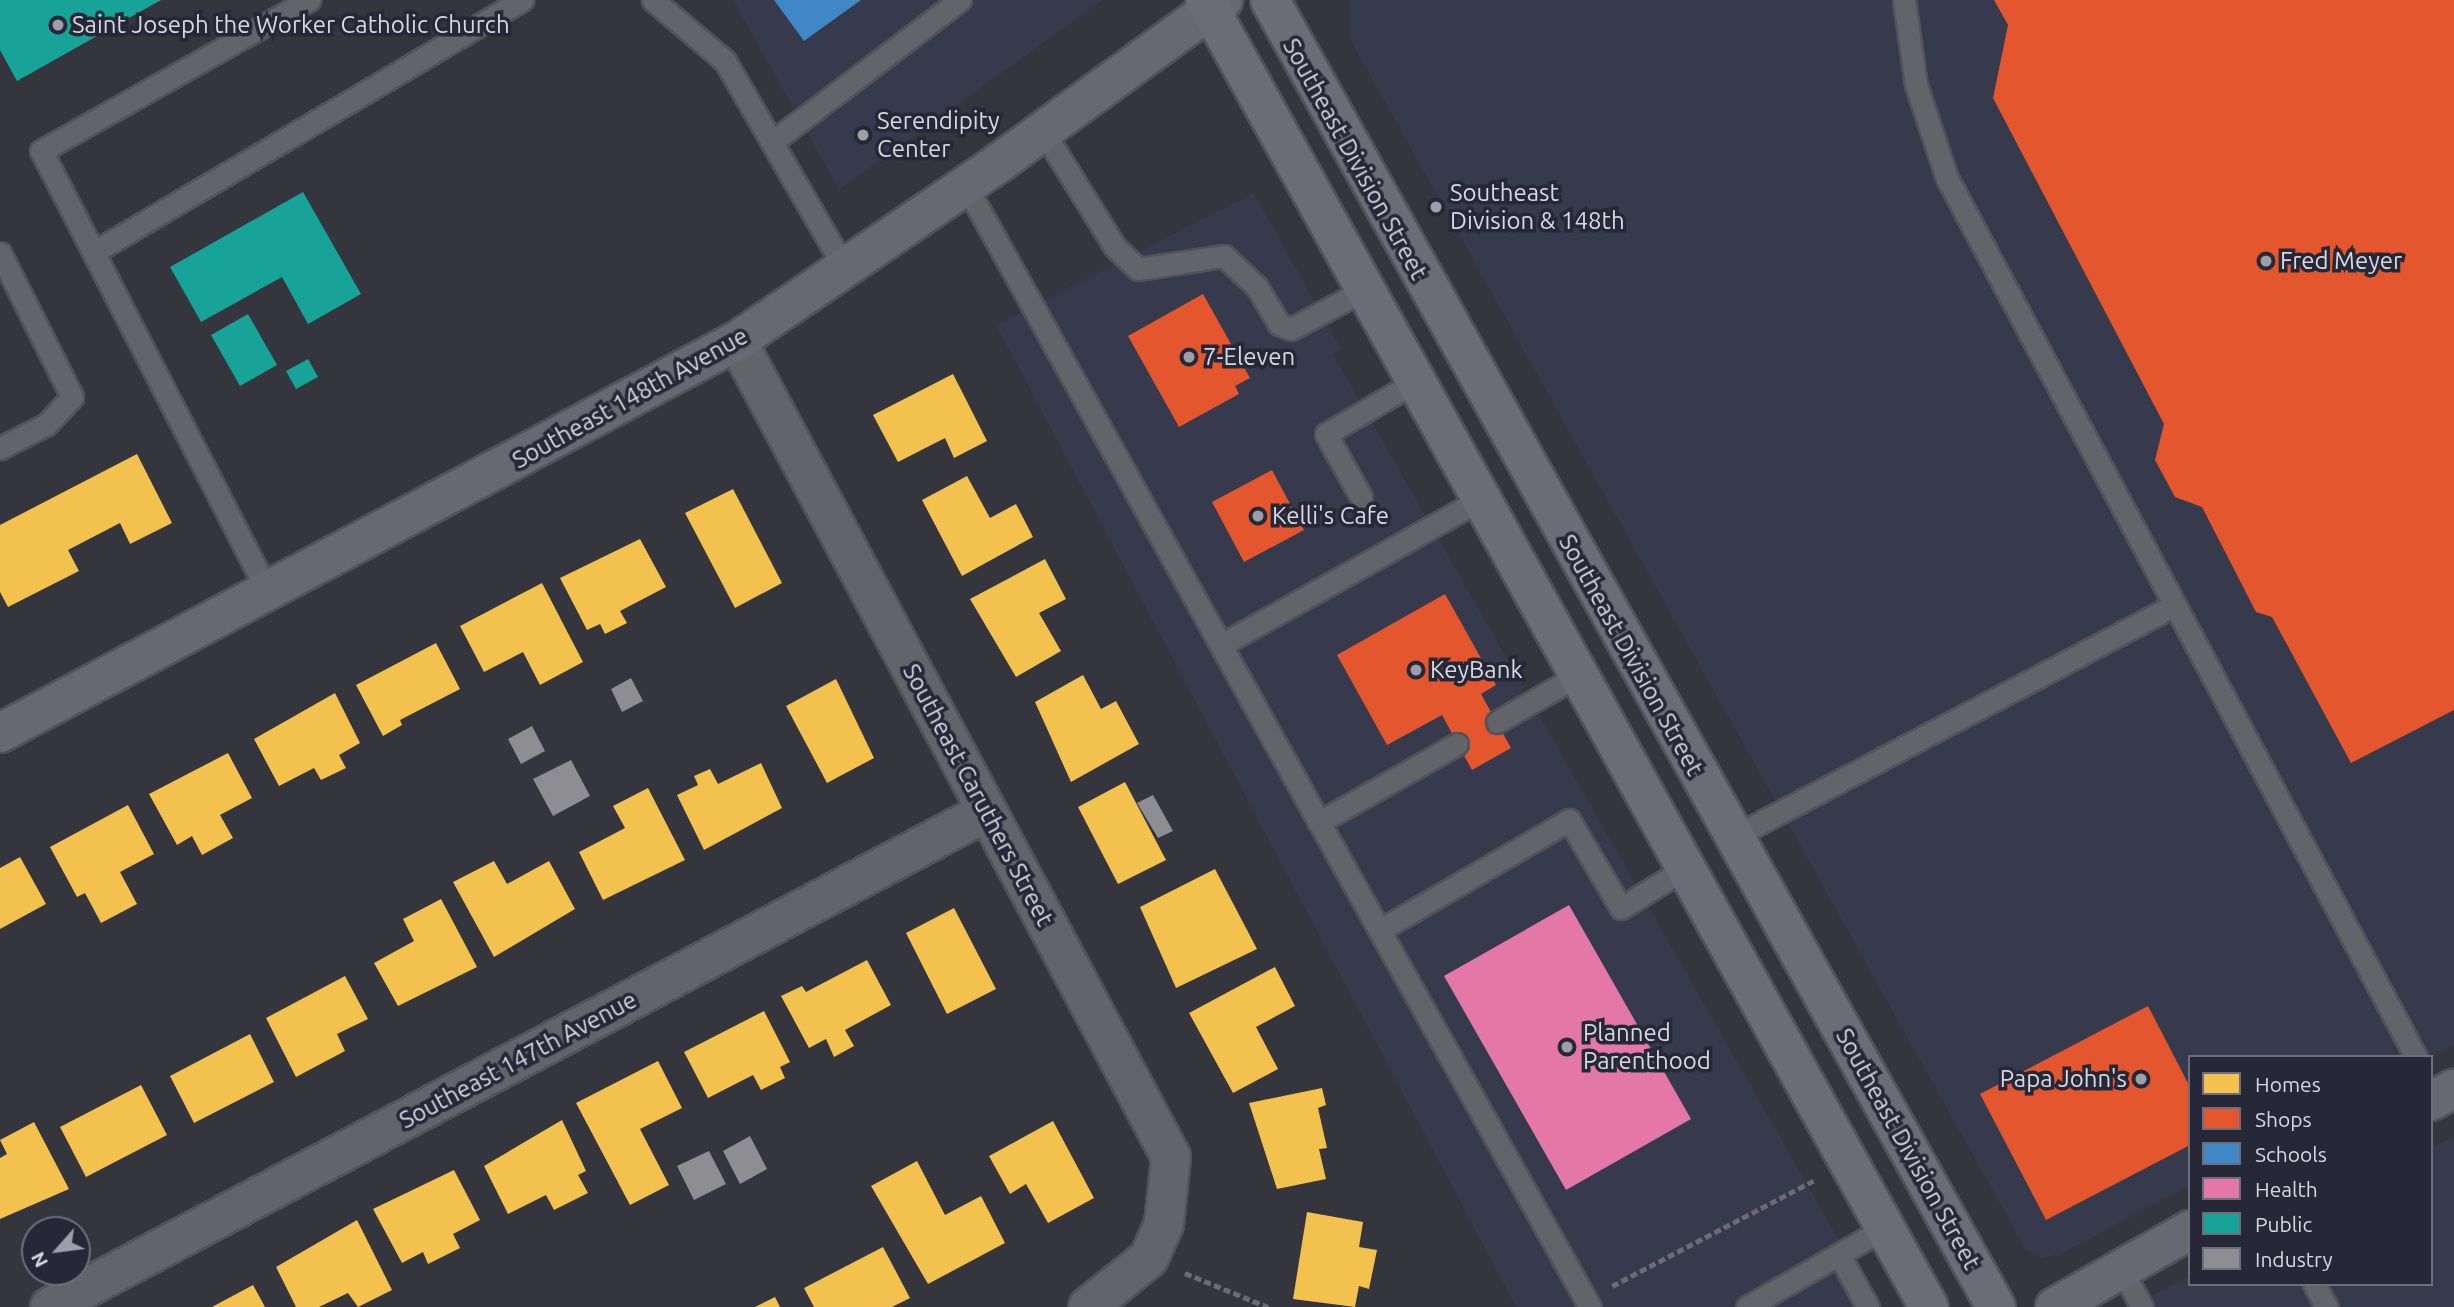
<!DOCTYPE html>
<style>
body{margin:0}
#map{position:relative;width:2454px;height:1307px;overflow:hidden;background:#34353d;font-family:Ubuntu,sans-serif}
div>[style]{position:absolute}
.built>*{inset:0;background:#37394d}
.homes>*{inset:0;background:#f2c14e}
.shops>*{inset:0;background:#e4572e}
.schools>*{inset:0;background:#3f88c5}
.health>*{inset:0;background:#e377a8}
.public>*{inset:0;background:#17a398}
.industry>*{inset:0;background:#8d8d92}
.path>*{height:4.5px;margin-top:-2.25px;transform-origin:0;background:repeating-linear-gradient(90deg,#6b6b71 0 7px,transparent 0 10.5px)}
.roads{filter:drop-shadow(2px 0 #51525a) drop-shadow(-2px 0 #51525a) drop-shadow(0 2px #51525a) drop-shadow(0 -2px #51525a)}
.lane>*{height:21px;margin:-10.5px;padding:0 10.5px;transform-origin:10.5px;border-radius:10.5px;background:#63646a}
.street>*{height:38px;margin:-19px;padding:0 19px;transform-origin:19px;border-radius:19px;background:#63646a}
.secondary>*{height:38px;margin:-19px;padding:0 19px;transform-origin:19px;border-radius:19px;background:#676871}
.primary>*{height:38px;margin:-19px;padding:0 19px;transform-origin:19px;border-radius:19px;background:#6c6c77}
.dots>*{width:19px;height:19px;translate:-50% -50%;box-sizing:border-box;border:4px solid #262837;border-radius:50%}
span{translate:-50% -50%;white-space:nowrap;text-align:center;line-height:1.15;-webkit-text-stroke:7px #262837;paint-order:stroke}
.poi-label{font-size:24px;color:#d6d7e1}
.left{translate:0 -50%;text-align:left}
.right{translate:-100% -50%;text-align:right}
.street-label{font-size:24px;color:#d6d7e1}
.legend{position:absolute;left:2188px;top:1055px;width:245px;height:231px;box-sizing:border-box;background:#262837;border:2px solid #6c6e7b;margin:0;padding:9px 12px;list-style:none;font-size:21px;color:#d6d7e1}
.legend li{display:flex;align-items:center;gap:14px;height:35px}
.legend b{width:35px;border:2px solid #6c6e7b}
.north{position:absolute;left:21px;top:1216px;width:70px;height:70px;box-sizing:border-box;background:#262837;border:2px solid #6c6e7b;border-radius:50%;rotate:242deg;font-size:19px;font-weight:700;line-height:28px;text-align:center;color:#d6d7e1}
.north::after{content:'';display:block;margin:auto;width:24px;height:32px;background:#9d9ea8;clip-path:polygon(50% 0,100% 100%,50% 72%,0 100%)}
</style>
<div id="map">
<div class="built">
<i style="clip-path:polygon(733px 0,1103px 0,839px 190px)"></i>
<i style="clip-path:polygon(1349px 0,2454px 0,2454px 1045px,2431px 1058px,2190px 1057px,2190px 1185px,2061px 1254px,2041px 1258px,2026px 1250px,1351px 41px)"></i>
<i style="clip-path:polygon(1254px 193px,1341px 349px,1333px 354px,1877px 1307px,1516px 1307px,996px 325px)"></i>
<i style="clip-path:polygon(2454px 1136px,2454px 1307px,2130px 1307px,2190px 1275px,2190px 1284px,2431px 1284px,2431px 1148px)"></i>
</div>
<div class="homes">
<i style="clip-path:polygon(953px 374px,987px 441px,954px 458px,945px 438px,898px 462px,873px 415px)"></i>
<i style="clip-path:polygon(137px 454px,172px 523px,130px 544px,120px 523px,68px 550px,79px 571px,8px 607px,0 592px,0 525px)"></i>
<i style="clip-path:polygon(967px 476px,990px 518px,1016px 504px,1033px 537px,962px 576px,922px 500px)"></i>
<i style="clip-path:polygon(733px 489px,782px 583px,735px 608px,685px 513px)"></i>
<i style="clip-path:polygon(640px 539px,666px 587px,620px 611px,627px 623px,605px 634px,600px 624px,587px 630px,560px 578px)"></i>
<i style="clip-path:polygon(1045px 559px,1066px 599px,1039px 613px,1061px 651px,1016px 677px,970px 599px)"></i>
<i style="clip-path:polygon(542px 583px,583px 662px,540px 685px,523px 652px,484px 672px,460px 626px)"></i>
<i style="clip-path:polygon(436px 643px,460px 689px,400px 720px,402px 725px,383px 736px,356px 685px)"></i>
<i style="clip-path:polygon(1083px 675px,1101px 709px,1116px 701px,1139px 744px,1071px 782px,1035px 702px)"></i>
<i style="clip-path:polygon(836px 679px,874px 758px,827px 783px,786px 706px)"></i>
<i style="clip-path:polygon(335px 693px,360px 743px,339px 755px,346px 768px,321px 780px,314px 768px,279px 786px,254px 739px)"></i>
<i style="clip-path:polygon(228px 753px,252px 798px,220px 815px,233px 838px,202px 855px,192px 836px,177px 845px,149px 794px)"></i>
<i style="clip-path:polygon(761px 763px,782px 808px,704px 850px,677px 795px,698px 785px,694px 776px,710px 769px,718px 784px)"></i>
<i style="clip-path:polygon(1125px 782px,1166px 860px,1118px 884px,1078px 807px)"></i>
<i style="clip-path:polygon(648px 788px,685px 860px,603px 900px,579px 852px,625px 828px,613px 806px)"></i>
<i style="clip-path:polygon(128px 805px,154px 854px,120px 872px,137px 904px,101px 923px,85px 893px,77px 897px,50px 847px)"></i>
<i style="clip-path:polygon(20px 857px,46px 904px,0 929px,0 868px)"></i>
<i style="clip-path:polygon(494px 861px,507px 884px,549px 861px,575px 909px,494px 957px,453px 882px)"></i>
<i style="clip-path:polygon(1215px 869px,1257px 949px,1176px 988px,1140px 907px)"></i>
<i style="clip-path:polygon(441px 899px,477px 967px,398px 1006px,374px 963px,414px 941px,403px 919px)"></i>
<i style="clip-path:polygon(954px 908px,996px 989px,947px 1014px,906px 933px)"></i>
<i style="clip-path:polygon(867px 960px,891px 1005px,845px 1030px,854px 1046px,834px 1057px,826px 1039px,809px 1048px,781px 996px,802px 986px,806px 992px)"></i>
<i style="clip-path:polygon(1275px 967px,1295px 1006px,1256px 1027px,1278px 1069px,1233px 1093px,1189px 1013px)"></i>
<i style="clip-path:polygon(345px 976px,368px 1019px,337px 1034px,345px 1051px,296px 1077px,266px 1018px)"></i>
<i style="clip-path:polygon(764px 1011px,790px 1062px,780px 1067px,785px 1078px,761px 1090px,753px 1075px,708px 1098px,684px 1052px)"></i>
<i style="clip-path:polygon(250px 1034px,274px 1082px,194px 1123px,170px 1076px)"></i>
<i style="clip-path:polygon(658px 1061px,682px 1108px,640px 1129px,669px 1185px,630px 1205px,576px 1103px)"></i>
<i style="clip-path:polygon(141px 1085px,167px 1135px,86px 1177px,60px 1127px)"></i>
<i style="clip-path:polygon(1322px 1088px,1326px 1105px,1318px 1108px,1327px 1148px,1319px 1149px,1326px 1179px,1277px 1189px,1249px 1103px)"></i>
<i style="clip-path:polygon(562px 1120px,586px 1171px,578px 1175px,588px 1193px,554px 1210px,546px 1195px,508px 1214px,484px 1166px)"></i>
<i style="clip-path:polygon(1053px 1121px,1094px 1198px,1048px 1223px,1026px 1184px,1010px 1194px,989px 1156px)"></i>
<i style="clip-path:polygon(34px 1122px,69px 1189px,0 1219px,0 1158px,7px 1154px,0 1140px)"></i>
<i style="clip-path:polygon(917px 1161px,945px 1215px,981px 1196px,1005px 1243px,928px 1284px,871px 1186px)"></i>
<i style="clip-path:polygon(454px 1170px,480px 1220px,453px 1234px,460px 1248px,428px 1264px,423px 1252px,402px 1263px,373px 1209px)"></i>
<i style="clip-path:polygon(1307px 1212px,1363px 1222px,1359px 1247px,1377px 1250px,1369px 1289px,1359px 1286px,1355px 1307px,1293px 1299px)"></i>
<i style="clip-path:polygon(357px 1220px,392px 1290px,358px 1307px,348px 1293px,319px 1307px,296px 1307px,276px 1267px)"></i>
<i style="clip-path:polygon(883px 1247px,910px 1298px,892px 1307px,814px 1307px,804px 1288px)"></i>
<i style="clip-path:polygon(253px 1285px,265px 1307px,212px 1307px)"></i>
<i style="clip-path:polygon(775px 1297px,780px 1307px,755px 1307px)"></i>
</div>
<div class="shops">
<i style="clip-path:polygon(1994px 0,2454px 0,2454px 710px,2351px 763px,2272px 617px,2256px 612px,2202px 507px,2175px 497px,2155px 460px,2164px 424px,1993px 98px,2008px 25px)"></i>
<i style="clip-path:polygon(1203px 294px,1250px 378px,1235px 386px,1239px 394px,1179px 427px,1128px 336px)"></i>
<i style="clip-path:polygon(1272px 470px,1304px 530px,1244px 562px,1212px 502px)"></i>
<i style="clip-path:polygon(1445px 594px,1496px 685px,1481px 694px,1511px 748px,1472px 770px,1442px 715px,1387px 745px,1337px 655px)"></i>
<i style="clip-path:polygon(2148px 1006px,2190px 1087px,2190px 1145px,2046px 1220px,1980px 1094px)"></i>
</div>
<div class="schools">
<i style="clip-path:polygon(774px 0,861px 0,804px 41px)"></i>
</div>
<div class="health">
<i style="clip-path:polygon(1569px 905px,1691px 1119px,1566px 1190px,1444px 976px)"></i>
</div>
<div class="public">
<i style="clip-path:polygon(0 0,161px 0,17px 81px,0 50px)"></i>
<i style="clip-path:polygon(303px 192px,361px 294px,308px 324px,282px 277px,201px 322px,170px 267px)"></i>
<i style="clip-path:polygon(248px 314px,277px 365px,240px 386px,211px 335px)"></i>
<i style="clip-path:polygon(308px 359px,318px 377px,296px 389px,286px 371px)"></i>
</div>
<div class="industry">
<i style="clip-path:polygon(631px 678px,643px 701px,622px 712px,611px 689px)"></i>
<i style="clip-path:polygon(532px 726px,545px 751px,521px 764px,508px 739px)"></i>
<i style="clip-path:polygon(571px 760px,590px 796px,553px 816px,533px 779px)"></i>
<i style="clip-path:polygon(1153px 795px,1173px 831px,1158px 838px,1137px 803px)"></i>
<i style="clip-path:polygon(750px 1136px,767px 1169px,740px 1184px,723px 1151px)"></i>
<i style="clip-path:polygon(709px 1151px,726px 1184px,694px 1200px,677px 1166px)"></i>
</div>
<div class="path">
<i style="left:1185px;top:1273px;width:90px;rotate:22.3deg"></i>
<i style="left:1612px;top:1286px;width:229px;rotate:-27.6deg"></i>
</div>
<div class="roads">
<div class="lane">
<i style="left:653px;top:0;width:94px;rotate:40.3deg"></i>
<i style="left:725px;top:61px;width:240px;rotate:60deg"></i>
<i style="left:1904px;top:0;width:86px;rotate:82deg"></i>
<i style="left:1916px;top:85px;width:98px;rotate:71.6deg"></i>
<i style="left:1947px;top:178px;width:996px;rotate:61.92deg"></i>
<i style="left:1043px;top:131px;width:137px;rotate:58.2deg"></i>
<i style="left:1115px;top:247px;width:32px;rotate:44deg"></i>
<i style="left:1138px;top:269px;width:87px;rotate:-8.6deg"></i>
<i style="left:1224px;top:256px;width:45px;rotate:43.2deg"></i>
<i style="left:1257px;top:287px;width:43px;rotate:59.3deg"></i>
<i style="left:1279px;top:324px;width:13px;rotate:23deg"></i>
<i style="left:1291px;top:329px;width:81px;rotate:-28.2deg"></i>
<i style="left:772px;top:142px;width:236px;rotate:-37.1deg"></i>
<i style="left:966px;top:186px;width:727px;rotate:60.97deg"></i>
<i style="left:94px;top:252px;width:497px;rotate:-30.5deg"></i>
<i style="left:0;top:253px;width:161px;rotate:63.4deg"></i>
<i style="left:72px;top:397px;width:37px;rotate:133deg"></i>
<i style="left:47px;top:424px;width:53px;rotate:152.9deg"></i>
<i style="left:1361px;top:497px;width:72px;rotate:-119.1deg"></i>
<i style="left:1326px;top:434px;width:101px;rotate:-30.4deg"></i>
<i style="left:268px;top:592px;width:496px;rotate:-117.2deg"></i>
<i style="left:41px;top:151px;width:308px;rotate:-29.4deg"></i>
<i style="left:1221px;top:645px;width:296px;rotate:-29.3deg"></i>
<i style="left:1497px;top:722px;width:92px;rotate:-29.9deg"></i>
<i style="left:1457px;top:744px;width:159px;rotate:150.5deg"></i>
<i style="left:1319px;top:822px;width:556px;rotate:60.81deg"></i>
<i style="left:1733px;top:837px;width:498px;rotate:-27.7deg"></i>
<i style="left:1380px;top:930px;width:219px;rotate:-30.2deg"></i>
<i style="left:1569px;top:820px;width:102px;rotate:59.4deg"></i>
<i style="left:1621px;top:908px;width:74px;rotate:-31.8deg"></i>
<i style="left:1839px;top:1255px;width:60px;rotate:60.9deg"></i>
<i style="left:2120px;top:1267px;width:46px;rotate:61.2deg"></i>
<i style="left:2314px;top:1284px;width:26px;rotate:61deg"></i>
<i style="left:1747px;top:1307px;width:159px;rotate:-29.8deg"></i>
</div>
<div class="street">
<i style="left:737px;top:341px;width:924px;rotate:61.99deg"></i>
<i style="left:1171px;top:1157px;width:67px;rotate:96deg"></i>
<i style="left:1164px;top:1224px;width:37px;rotate:114deg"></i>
<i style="left:1149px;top:1258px;width:78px;rotate:141.2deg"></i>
<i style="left:50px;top:1307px;width:1059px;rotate:-27.87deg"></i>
</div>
<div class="secondary">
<i style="left:0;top:733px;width:835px;rotate:-28.01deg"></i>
<i style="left:737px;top:341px;width:317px;rotate:-34.2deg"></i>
<i style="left:999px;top:163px;width:277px;rotate:-36deg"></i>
<i style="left:2431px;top:1101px;width:26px;rotate:-28deg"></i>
<i style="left:2055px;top:1307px;width:155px;rotate:-29.7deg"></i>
</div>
<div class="primary">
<i style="left:1205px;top:0;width:1494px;rotate:61.02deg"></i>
<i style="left:1270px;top:0;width:1495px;rotate:60.95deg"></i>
</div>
</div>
<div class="dots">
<i style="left:58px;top:25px;background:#9d9ea8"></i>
<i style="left:863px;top:135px;background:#9d9ea8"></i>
<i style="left:1436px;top:207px;background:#9d9ea8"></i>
<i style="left:2266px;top:261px;background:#9d9ea8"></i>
<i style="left:1189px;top:357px;background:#9d9ea8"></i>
<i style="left:1258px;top:516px;background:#9d9ea8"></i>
<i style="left:1416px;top:670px;background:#9d9ea8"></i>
<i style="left:1567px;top:1047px;background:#9d9ea8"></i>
<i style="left:2141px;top:1079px;background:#9d9ea8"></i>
</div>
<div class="poi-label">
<span class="left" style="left:72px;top:25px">Saint Joseph the Worker Catholic Church</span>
<span class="left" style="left:877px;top:135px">Serendipity<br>Center</span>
<span class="left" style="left:1450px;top:207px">Southeast<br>Division &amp; 148th</span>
<span class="left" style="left:2280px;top:261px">Fred Meyer</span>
<span class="left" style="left:1203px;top:357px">7-Eleven</span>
<span class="left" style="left:1272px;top:516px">Kelli's Cafe</span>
<span class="left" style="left:1430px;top:670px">KeyBank</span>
<span class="left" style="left:1583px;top:1047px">Planned<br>Parenthood</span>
<span class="right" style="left:2127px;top:1079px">Papa John's</span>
</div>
<div class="street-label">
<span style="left:1355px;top:159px;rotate:61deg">Southeast Division Street</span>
<span style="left:630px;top:398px;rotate:-29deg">Southeast 148th Avenue</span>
<span style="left:1631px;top:655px;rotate:61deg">Southeast Division Street</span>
<span style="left:978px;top:795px;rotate:62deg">Southeast Caruthers Street</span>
<span style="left:518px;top:1060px;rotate:-28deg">Southeast 147th Avenue</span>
<span style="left:1908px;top:1149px;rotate:61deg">Southeast Division Street</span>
</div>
<ul class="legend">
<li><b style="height:19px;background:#f2c14e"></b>Homes</li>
<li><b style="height:19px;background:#e4572e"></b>Shops</li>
<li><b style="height:19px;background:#3f88c5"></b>Schools</li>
<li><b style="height:19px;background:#e377a8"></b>Health</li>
<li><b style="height:19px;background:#17a398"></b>Public</li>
<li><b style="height:19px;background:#8d8d92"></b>Industry</li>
</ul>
<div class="north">N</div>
</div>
